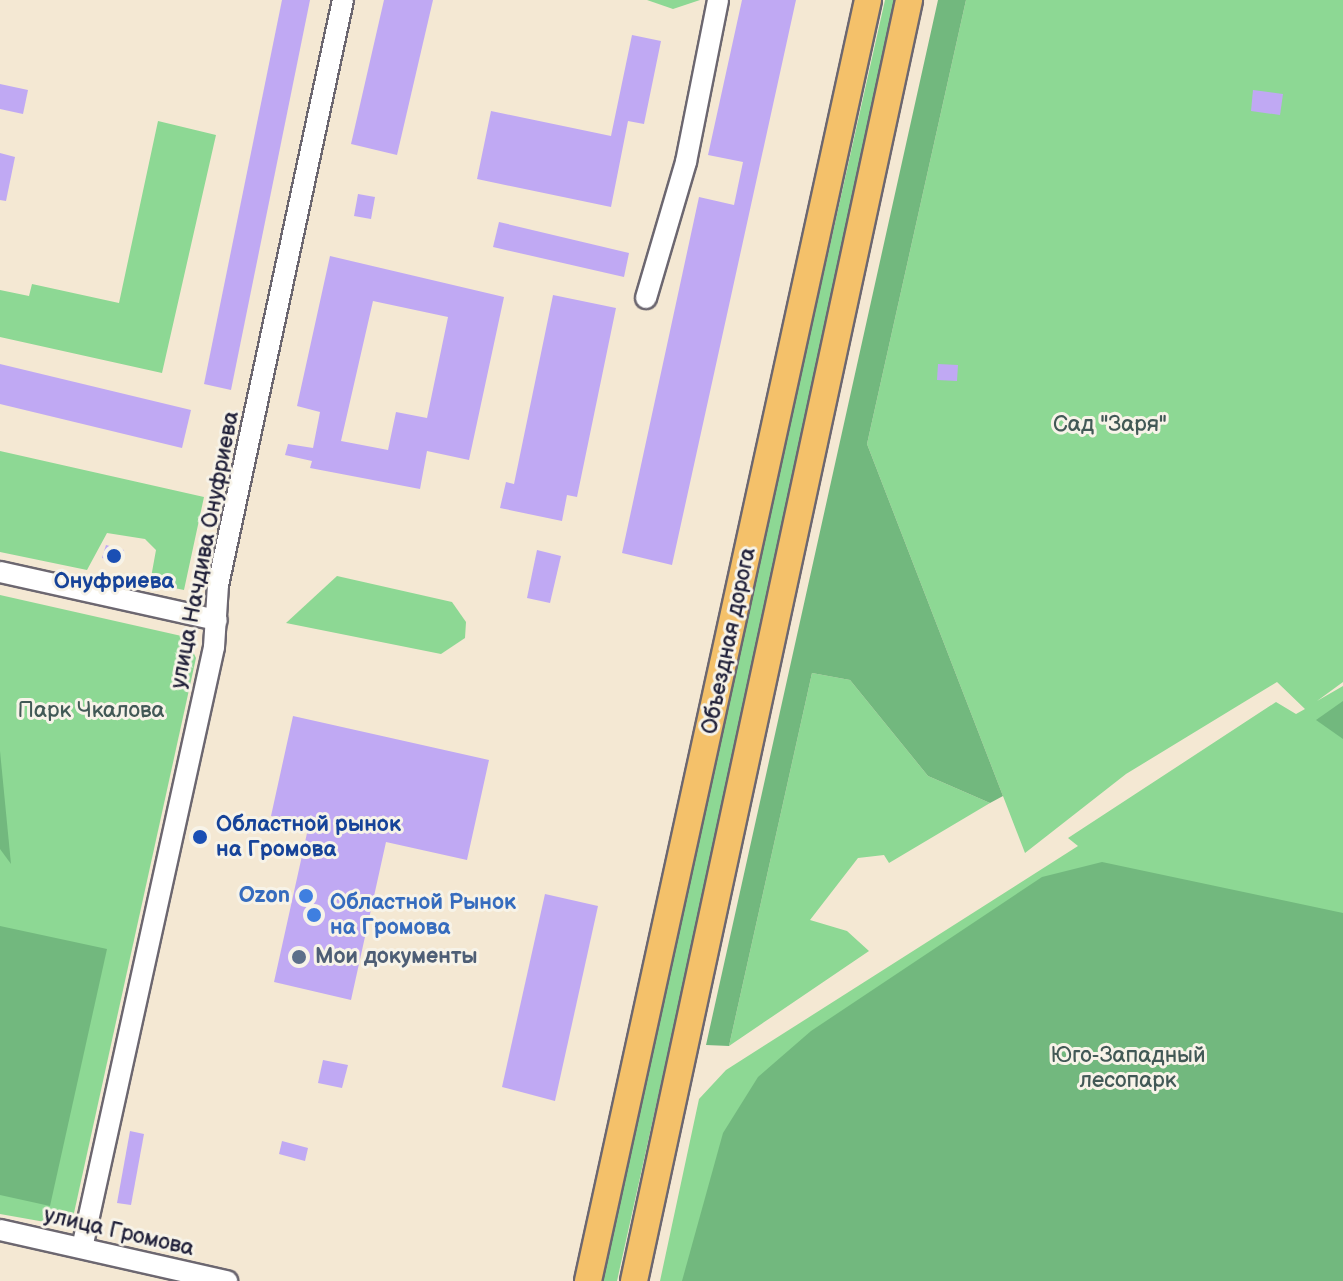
<!DOCTYPE html>
<meta charset="utf-8">
<style>
body{margin:0}
#map{position:relative;width:1343px;height:1281px;overflow:hidden;background:#f4e8d3;font-family:"Balsamiq Sans",sans-serif}
div>[style]{position:absolute}
.green>*{inset:0;background:#8dd894}
.forest>*{inset:0;background:#72b87e}
.building>*{inset:0;background:#c0a9f3}
.roads{filter:drop-shadow(2px 0 #6c6770) drop-shadow(-2px 0 #6c6770) drop-shadow(0 2px #6c6770) drop-shadow(0 -2px #6c6770)}
.minor>*{height:20px;margin:-10px;padding:0 10px;transform-origin:10px;border-radius:10px;background:#fff}
.major>*{height:26px;margin:-13px;padding:0 13px;transform-origin:13px;border-radius:13px;background:#f4c16a}
.dots>*{width:22px;height:22px;translate:-50% -50%;box-sizing:border-box;border:4px solid #f7f3e8;border-radius:50%}
span{translate:-50% -50%;white-space:nowrap;text-align:center;line-height:1.15;-webkit-text-stroke:6px #f7f3e8;paint-order:stroke}
.park-label{font-size:22px;color:#425956}
.street-label{font-size:22px;color:#22223b}
.transit-label{font-size:22px;color:#164399;font-weight:700}
.left{translate:0 -50%;text-align:left}
.shop-label{font-size:22px;color:#366cbe;font-weight:700}
.right{translate:-100% -50%;text-align:right}
.service-label{font-size:22px;color:#4e5e75;font-weight:700}
</style>
<div id="map">
<div class="green">
<i style="clip-path:polygon(647px 0,700px 0,673px 9px)"></i>
<i style="clip-path:polygon(885px 0,902px 0,617px 1281px,598px 1281px)"></i>
<i style="clip-path:polygon(966px 0,1343px 0,1343px 682px,1317px 701px,1343px 686px,1343px 1281px,660px 1281px,699px 1099px,726px 1070px,1078px 846px,1068px 838px,1276px 702px,1296px 714px,1305px 709px,1277px 682px,1126px 774px,1025px 853px,867px 444px)"></i>
<i style="clip-path:polygon(158px 121px,216px 135px,162px 373px,0 337px,0 290px,29px 296px,32px 284px,119px 303px)"></i>
<i style="clip-path:polygon(0 451px,204px 497px,184px 590px,150px 583px,156px 550px,145px 539px,107px 533px,87px 570px,0 552px)"></i>
<i style="clip-path:polygon(337px 576px,452px 602px,466px 622px,465px 638px,441px 654px,286px 623px)"></i>
<i style="clip-path:polygon(0 595px,186px 637px,196px 658px,74px 1213px,62px 1225px,0 1214px)"></i>
<i style="clip-path:polygon(812px 673px,850px 680px,928px 776px,990px 803px,889px 863px,884px 855px,858px 858px,810px 920px,847px 931px,869px 951px,729px 1046px)"></i>
</div>
<div class="forest">
<i style="clip-path:polygon(938px 0,966px 0,867px 444px,1003px 796px,990px 803px,928px 776px,850px 680px,812px 673px,729px 1046px,706px 1045px)"></i>
<i style="clip-path:polygon(1343px 701px,1343px 739px,1316px 720px)"></i>
<i style="clip-path:polygon(0 751px,11px 864px,0 849px)"></i>
<i style="clip-path:polygon(1102px 862px,1343px 913px,1343px 1281px,682px 1281px,723px 1133px,758px 1077px,811px 1031px,1042px 877px)"></i>
<i style="clip-path:polygon(0 926px,107px 949px,50px 1206px,0 1195px)"></i>
</div>
<div class="building">
<i style="clip-path:polygon(282px 0,310px 0,231px 390px,204px 384px)"></i>
<i style="clip-path:polygon(384px 0,433px 0,397px 155px,351px 144px)"></i>
<i style="clip-path:polygon(742px 0,796px 0,672px 565px,622px 553px,699px 197px,734px 205px,743px 162px,708px 155px)"></i>
<i style="clip-path:polygon(632px 35px,661px 41px,644px 124px,628px 121px,611px 207px,477px 179px,491px 111px,611px 136px)"></i>
<i style="clip-path:polygon(0 84px,28px 90px,23px 114px,0 109px)"></i>
<i style="clip-path:polygon(1253px 90px,1283px 94px,1280px 115px,1251px 111px)"></i>
<i style="clip-path:polygon(0 153px,15px 157px,6px 201px,0 200px)"></i>
<i style="clip-path:polygon(358px 194px,375px 197px,371px 219px,354px 216px)"></i>
<i style="clip-path:polygon(499px 222px,629px 253px,624px 277px,493px 247px)"></i>
<i style="clip-path:polygon(evenodd,330px 256px,504px 297px,469px 460px,427px 451px,420px 489px,310px 468px,312px 461px,285px 455px,288px 444px,313px 448px,320px 412px,297px 406px,330px 256px,373px 301px,448px 317px,427px 418px,396px 412px,388px 450px,341px 441px,373px 301px)"></i>
<i style="clip-path:polygon(553px 295px,616px 308px,577px 497px,567px 495px,562px 521px,500px 508px,506px 482px,514px 484px)"></i>
<i style="clip-path:polygon(0 364px,191px 410px,182px 448px,0 404px)"></i>
<i style="clip-path:polygon(938px 364px,958px 365px,957px 381px,937px 380px)"></i>
<i style="clip-path:polygon(106px 545px,124px 550px,121px 563px,102px 558px)"></i>
<i style="clip-path:polygon(537px 550px,561px 556px,550px 603px,527px 598px)"></i>
<i style="clip-path:polygon(293px 716px,489px 760px,467px 860px,386px 842px,351px 1000px,274px 982px,309px 824px,271px 816px)"></i>
<i style="clip-path:polygon(545px 894px,598px 906px,555px 1101px,502px 1087px)"></i>
<i style="clip-path:polygon(323px 1060px,348px 1065px,342px 1088px,318px 1083px)"></i>
<i style="clip-path:polygon(130px 1131px,144px 1134px,131px 1205px,117px 1203px)"></i>
<i style="clip-path:polygon(282px 1141px,308px 1148px,305px 1161px,279px 1154px)"></i>
</div>
<div class="roads">
<div class="minor">
<i style="left:646px;top:298px;width:142px;rotate:-73.6deg"></i>
<i style="left:686px;top:162px;width:165px;rotate:-78.8deg"></i>
<i style="left:0;top:572px;width:222px;rotate:12.5deg"></i>
<i style="left:0;top:1230px;width:233px;rotate:12.7deg"></i>
<i style="left:82px;top:1248px;width:615px;rotate:-77.61deg"></i>
<i style="left:214px;top:647px;width:62px;rotate:-86.3deg"></i>
<i style="left:218px;top:585px;width:598px;rotate:-77.94deg"></i>
</div>
<div class="major">
<i style="left:588px;top:1281px;width:1311px;rotate:-77.67deg"></i>
<i style="left:634px;top:1281px;width:1310px;rotate:-77.88deg"></i>
</div>
</div>
<div class="dots">
<i style="left:114px;top:556px;background:#1a4fb4"></i>
<i style="left:200px;top:837px;background:#1a4fb4"></i>
<i style="left:306px;top:896px;background:#3f7fe0"></i>
<i style="left:314px;top:915px;background:#3f7fe0"></i>
<i style="left:299px;top:957px;background:#5c6f8a"></i>
</div>
<div class="park-label">
<span style="left:1110px;top:425px">Сад "Заря"</span>
<span style="left:91px;top:711px">Парк Чкалова</span>
<span style="left:1128px;top:1068px">Юго-Западный<br>лесопарк</span>
</div>
<div class="street-label">
<span style="left:205px;top:550px;rotate:-79deg">улица Начдива Онуфриева</span>
<span style="left:729px;top:641px;rotate:-78deg">Объездная дорога</span>
<span style="left:119px;top:1232px;rotate:13deg">улица Громова</span>
</div>
<div class="transit-label">
<span style="left:114px;top:582px">Онуфриева</span>
<span class="left" style="left:216px;top:837px">Областной рынок<br>на Громова</span>
</div>
<div class="shop-label">
<span class="right" style="left:290px;top:896px">Ozon</span>
<span class="left" style="left:330px;top:915px">Областной Рынок<br>на Громова</span>
</div>
<div class="service-label">
<span class="left" style="left:315px;top:957px">Мои документы</span>
</div>
</div>
